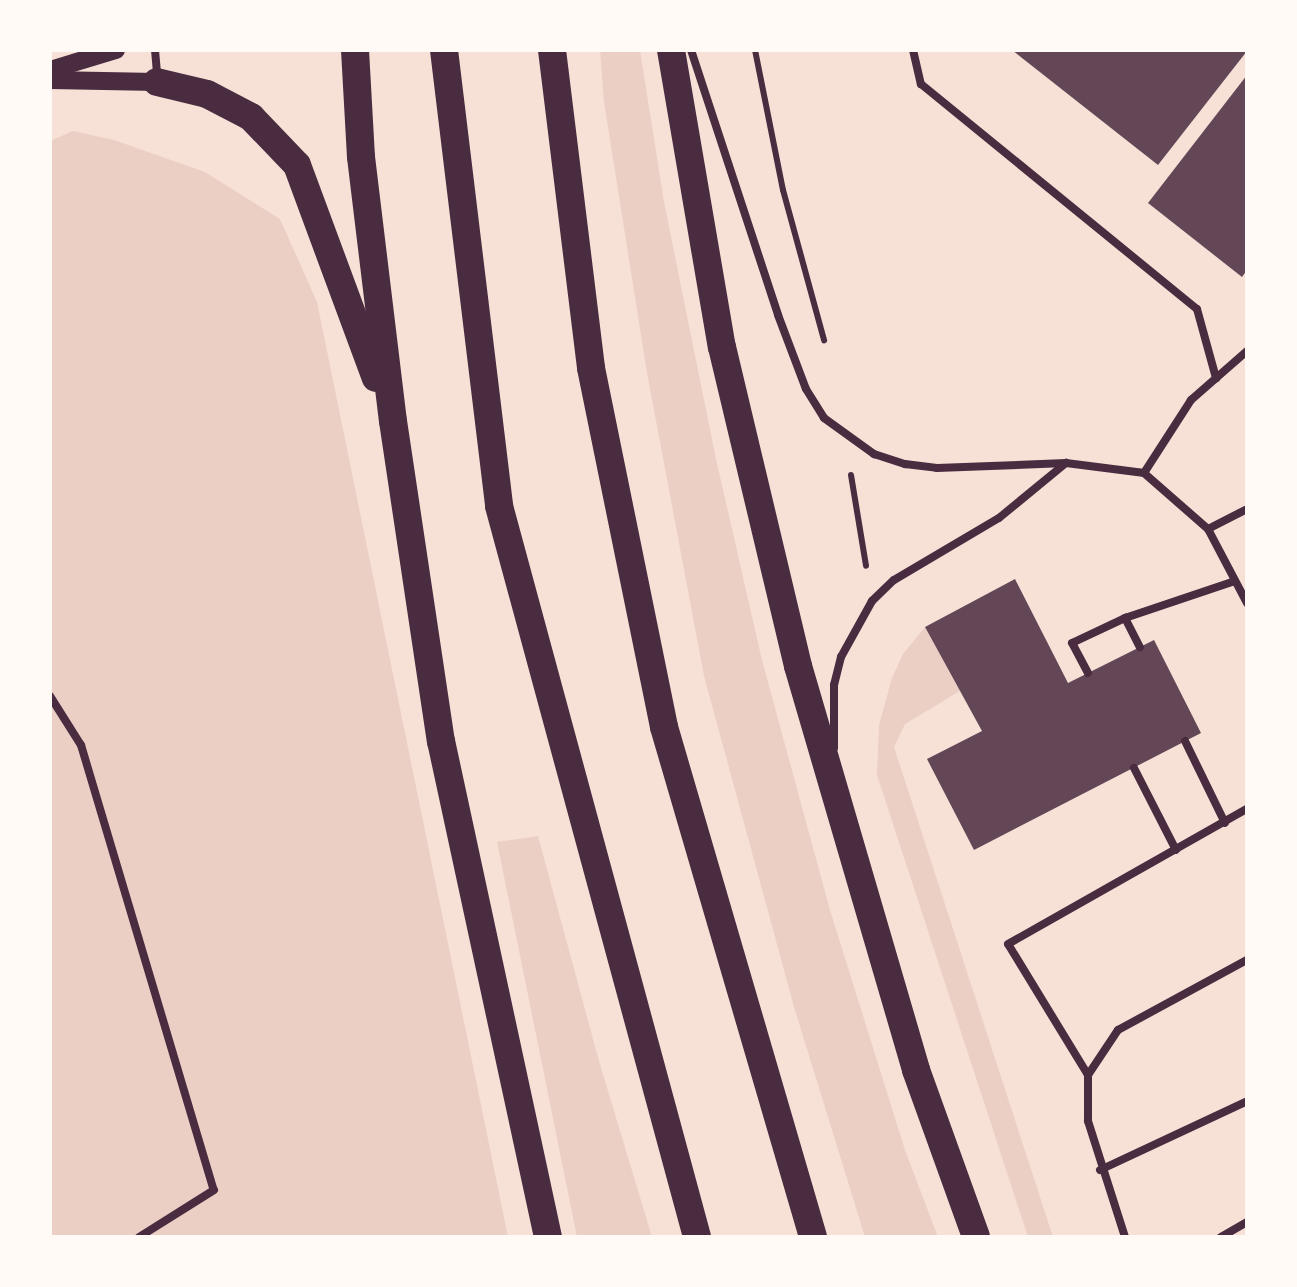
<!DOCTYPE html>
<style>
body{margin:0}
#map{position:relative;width:1297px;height:1287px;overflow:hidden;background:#f7e1d7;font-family:Arial,sans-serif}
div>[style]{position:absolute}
.green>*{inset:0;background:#ebcfc5}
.building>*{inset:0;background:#644757}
.path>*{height:6px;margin:-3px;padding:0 3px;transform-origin:3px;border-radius:3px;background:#4a2c40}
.service>*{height:8px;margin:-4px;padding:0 4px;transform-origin:4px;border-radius:4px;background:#4a2c40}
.tertiary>*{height:18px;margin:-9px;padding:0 9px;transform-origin:9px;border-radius:9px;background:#4a2c40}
.trunk>*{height:28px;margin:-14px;padding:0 14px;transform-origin:14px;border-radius:14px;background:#4a2c40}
span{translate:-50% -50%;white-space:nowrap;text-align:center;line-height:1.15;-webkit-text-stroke:10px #fffaf5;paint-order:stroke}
.frame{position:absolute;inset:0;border:52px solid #fffaf5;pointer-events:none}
</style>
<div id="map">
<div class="green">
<i style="clip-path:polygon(600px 50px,640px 50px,664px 202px,716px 459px,762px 660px,830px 910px,905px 1150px,938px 1237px,865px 1237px,794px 1007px,704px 676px,647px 373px,604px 102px)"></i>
<i style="clip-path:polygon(73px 131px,114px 140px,205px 172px,280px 219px,317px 302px,508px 1237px,50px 1237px,50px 141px)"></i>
<i style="clip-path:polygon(925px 627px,960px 691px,905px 724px,894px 747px,1053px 1237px,1028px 1237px,877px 775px,879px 725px,892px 678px,903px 654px)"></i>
<i style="clip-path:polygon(538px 836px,599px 1061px,652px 1237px,577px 1237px,497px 842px)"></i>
</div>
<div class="building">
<i style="clip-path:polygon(1012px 50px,1247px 50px,1247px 51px,1158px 165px)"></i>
<i style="clip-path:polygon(1247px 75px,1247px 270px,1242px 277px,1148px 203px)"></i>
<i style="clip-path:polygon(1015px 579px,1068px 683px,1154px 640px,1201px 733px,974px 850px,927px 759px,982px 731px,925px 627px)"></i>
</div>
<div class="path">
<i style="left:755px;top:50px;width:143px;rotate:78.7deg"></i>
<i style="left:783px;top:190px;width:156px;rotate:74.7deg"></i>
<i style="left:851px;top:475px;width:92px;rotate:80.6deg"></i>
</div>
<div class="service">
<i style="left:155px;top:50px;width:25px;rotate:85deg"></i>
<i style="left:691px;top:50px;width:279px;rotate:71.8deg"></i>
<i style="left:778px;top:315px;width:79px;rotate:69.3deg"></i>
<i style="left:806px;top:389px;width:34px;rotate:58deg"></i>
<i style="left:824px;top:418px;width:62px;rotate:35.8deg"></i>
<i style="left:874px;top:454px;width:33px;rotate:18deg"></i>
<i style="left:905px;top:464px;width:32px;rotate:7deg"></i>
<i style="left:937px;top:468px;width:129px;rotate:-2.2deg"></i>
<i style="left:1066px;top:463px;width:79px;rotate:7.3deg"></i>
<i style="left:1144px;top:473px;width:85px;rotate:41.2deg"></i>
<i style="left:1208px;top:529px;width:84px;rotate:62.2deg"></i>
<i style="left:913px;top:50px;width:35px;rotate:77deg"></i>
<i style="left:921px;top:84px;width:356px;rotate:39.2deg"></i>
<i style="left:1197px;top:309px;width:72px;rotate:74.6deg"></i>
<i style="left:1144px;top:473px;width:87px;rotate:-57.2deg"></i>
<i style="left:1191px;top:400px;width:74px;rotate:-41.2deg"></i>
<i style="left:1208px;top:529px;width:44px;rotate:-27.1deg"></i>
<i style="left:1125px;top:618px;width:33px;rotate:63deg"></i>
<i style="left:1088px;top:673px;width:34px;rotate:-118deg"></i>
<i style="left:1072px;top:643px;width:59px;rotate:-25.3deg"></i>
<i style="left:1125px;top:618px;width:116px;rotate:-18.6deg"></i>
<i style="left:50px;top:696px;width:58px;rotate:57.7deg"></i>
<i style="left:81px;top:745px;width:464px;rotate:73.4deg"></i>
<i style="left:214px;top:1190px;width:89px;rotate:147.9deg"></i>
<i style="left:1185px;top:741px;width:91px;rotate:64deg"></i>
<i style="left:834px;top:748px;width:63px;rotate:-90deg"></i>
<i style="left:834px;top:685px;width:29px;rotate:-76deg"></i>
<i style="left:841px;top:657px;width:64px;rotate:-61deg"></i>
<i style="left:872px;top:601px;width:30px;rotate:-44deg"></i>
<i style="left:894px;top:580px;width:122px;rotate:-30.6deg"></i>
<i style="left:999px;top:518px;width:87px;rotate:-39.4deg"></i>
<i style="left:1134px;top:768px;width:92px;rotate:62.9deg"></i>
<i style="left:1088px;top:1075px;width:153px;rotate:-121.4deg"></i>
<i style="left:1008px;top:944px;width:274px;rotate:-29.5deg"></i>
<i style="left:1100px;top:1170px;width:162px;rotate:-25.1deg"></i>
<i style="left:1125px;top:1237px;width:122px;rotate:-107.7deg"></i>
<i style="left:1088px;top:1121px;width:46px;rotate:-90deg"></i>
<i style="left:1088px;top:1075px;width:54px;rotate:-56.3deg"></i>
<i style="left:1118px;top:1030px;width:147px;rotate:-28.5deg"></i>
<i style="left:1221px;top:1237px;width:30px;rotate:-30deg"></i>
</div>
<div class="tertiary">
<i style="left:50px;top:70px;width:69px;rotate:-16.9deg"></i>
<i style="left:50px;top:80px;width:107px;rotate:1.1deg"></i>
</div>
<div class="trunk">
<i style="left:355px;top:50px;width:107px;rotate:86.8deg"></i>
<i style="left:361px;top:157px;width:266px;rotate:83.1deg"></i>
<i style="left:393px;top:421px;width:324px;rotate:81.5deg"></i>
<i style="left:441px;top:741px;width:507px;rotate:77.83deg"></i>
<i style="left:444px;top:50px;width:459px;rotate:83.1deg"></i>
<i style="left:499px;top:506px;width:757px;rotate:74.84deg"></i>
<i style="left:552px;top:50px;width:320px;rotate:83deg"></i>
<i style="left:591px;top:368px;width:366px;rotate:78.5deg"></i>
<i style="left:664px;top:727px;width:531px;rotate:73.71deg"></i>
<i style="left:671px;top:50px;width:301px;rotate:80.3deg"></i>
<i style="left:722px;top:347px;width:328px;rotate:76.6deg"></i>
<i style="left:798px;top:666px;width:421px;rotate:73.7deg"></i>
<i style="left:916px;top:1070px;width:177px;rotate:70.2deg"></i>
<i style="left:157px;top:82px;width:51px;rotate:13.5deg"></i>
<i style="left:207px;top:94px;width:50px;rotate:27.6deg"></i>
<i style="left:251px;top:117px;width:66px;rotate:46.2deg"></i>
<i style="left:297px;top:165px;width:227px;rotate:69.7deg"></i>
</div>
<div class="frame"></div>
</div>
